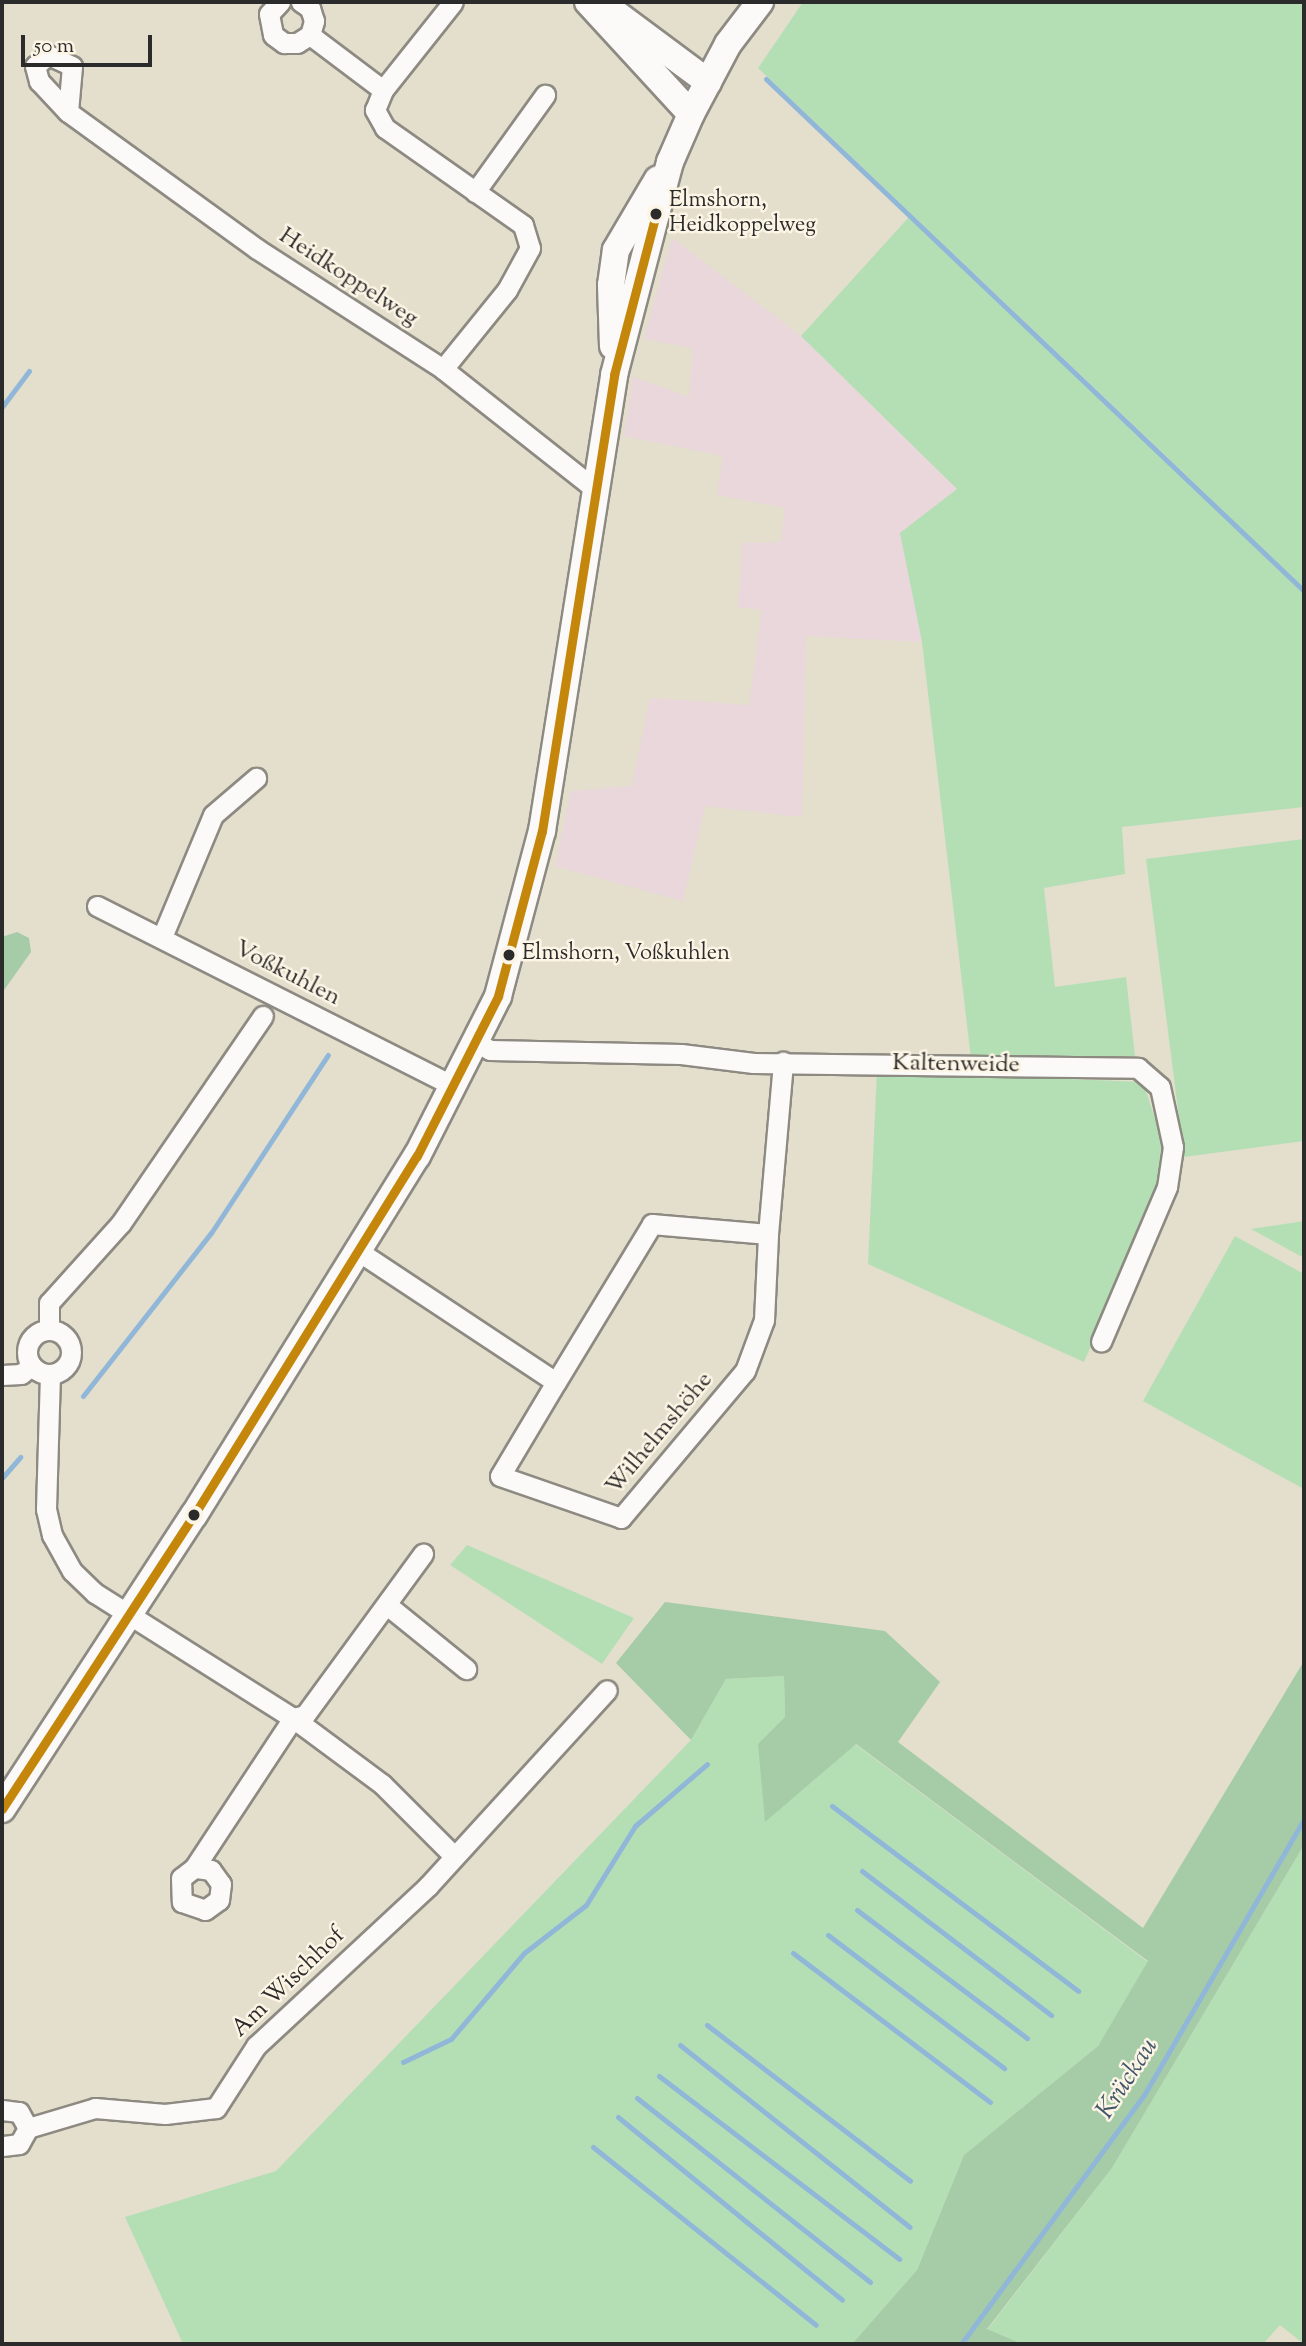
<!DOCTYPE html>
<meta charset="utf-8">
<style>
body{margin:0}
#map{position:relative;width:1306px;height:2346px;overflow:hidden;background:#e4decd;font-family:"Sorts Mill Goudy",serif}
div>[style]{position:absolute}
.built>*{inset:0;background:#e9d7dc}
.green>*{inset:0;background:#b4dfb5}
.forest>*{inset:0;background:#a5cca7}
.stream>*{height:5px;margin:-2.5px;padding:0 2.5px;transform-origin:2.5px;border-radius:2.5px;background:#91b7d8}
.roads{filter:drop-shadow(2px 0 #8d8a82) drop-shadow(-2px 0 #8d8a82) drop-shadow(0 2px #8d8a82) drop-shadow(0 -2px #8d8a82)}
.street>*{height:19px;margin:-9.5px;padding:0 9.5px;transform-origin:9.5px;border-radius:9.5px;background:#fbfaf8}
.street>.ring{margin:-9.5px;padding:0;box-sizing:content-box;background:none;border:19px solid #fbfaf8;border-radius:50%}
.secondary>*{height:26px;margin:-13px;padding:0 13px;transform-origin:13px;border-radius:13px;background:#fbfaf8}
.bus-1>*{height:9px;margin:-4.5px;padding:0 4.5px;transform-origin:4.5px;border-radius:4.5px;background:#c4870b}
.dots>*{width:19px;height:19px;translate:-50% -50%;box-sizing:border-box;border:4px solid #fcf5e5;border-radius:50%}
span{translate:-50% -50%;white-space:nowrap;text-align:center;line-height:1.15;-webkit-text-stroke:5px #fcf5e5;paint-order:stroke}
.bus-label{font-size:22px;color:#2b2b2b}
.left{translate:0 -50%;text-align:left}
.street-label{font-size:24px;color:#2b2b2b}
.water-label{font-size:26px;color:#425669;font-style:italic}
.frame{position:absolute;inset:0;border:4px solid #2b2b2b;pointer-events:none}
.scale{position:absolute;left:21px;top:35px;width:131px;height:32px;box-sizing:border-box;border:4px solid #2b2b2b;border-top:0;padding-left:9px;font-size:21px;line-height:24px;white-space:nowrap;color:#2b2b2b;-webkit-text-stroke:5px #fcf5e5;paint-order:stroke}
</style>
<div id="map">
<div class="built">
<i style="clip-path:polygon(672px 238px,801px 336px,957px 489px,900px 533px,922px 642px,806px 636px,802px 817px,705px 806px,683px 901px,555px 866px,571px 791px,632px 786px,650px 698px,749px 705px,762px 610px,738px 607px,743px 543px,781px 542px,785px 508px,717px 495px,723px 456px,624px 436px,633px 377px,689px 397px,693px 348px,644px 339px)"></i>
</div>
<div class="green">
<i style="clip-path:polygon(803px 2px,1304px 2px,1304px 807px,1122px 827px,1125px 874px,1044px 888px,1055px 987px,1126px 977px,1135px 1056px,971px 1059px,922px 642px,900px 533px,957px 489px,801px 336px,909px 217px,1224px 511px,758px 68px)"></i>
<i style="clip-path:polygon(1304px 839px,1304px 1141px,1184px 1157px,1146px 859px)"></i>
<i style="clip-path:polygon(877px 1071px,1143px 1082px,1164px 1146px,1160px 1184px,1084px 1362px,868px 1264px)"></i>
<i style="clip-path:polygon(1304px 1221px,1304px 1258px,1251px 1229px)"></i>
<i style="clip-path:polygon(1235px 1236px,1304px 1274px,1304px 1489px,1143px 1401px)"></i>
<i style="clip-path:polygon(467px 1545px,634px 1618px,602px 1664px,450px 1565px)"></i>
<i style="clip-path:polygon(784px 1676px,785px 1717px,765px 1821px,855px 1744px,1148px 1962px,1098px 2046px,964px 2155px,917px 2270px,852px 2344px,183px 2344px,125px 2217px,276px 2171px,691px 1740px,726px 1679px)"></i>
<i style="clip-path:polygon(1304px 1845px,1304px 2344px,1280px 2325px,1263px 2344px,1022px 2344px,987px 2330px,1112px 2168px)"></i>
</div>
<div class="forest">
<i style="clip-path:polygon(17px 932px,29px 938px,31px 952px,2px 993px,2px 937px)"></i>
<i style="clip-path:polygon(665px 1602px,885px 1631px,940px 1682px,898px 1742px,1143px 1928px,1304px 1661px,1304px 1845px,1112px 2168px,987px 2329px,1022px 2344px,852px 2344px,917px 2270px,964px 2155px,1098px 2046px,1148px 1961px,856px 1744px,765px 1822px,758px 1744px,785px 1717px,784px 1676px,726px 1679px,691px 1740px,616px 1663px)"></i>
</div>
<div class="stream">
<i style="left:766px;top:79px;width:743px;rotate:43.58deg"></i>
<i style="left:2px;top:407px;width:45px;rotate:-53.1deg"></i>
<i style="left:83px;top:1396px;width:207px;rotate:-51.9deg"></i>
<i style="left:211px;top:1233px;width:213px;rotate:-56.7deg"></i>
<i style="left:2px;top:1478px;width:28px;rotate:-49deg"></i>
<i style="left:832px;top:1806px;width:308px;rotate:36.9deg"></i>
<i style="left:862px;top:1871px;width:238px;rotate:37.3deg"></i>
<i style="left:857px;top:1910px;width:213px;rotate:37deg"></i>
<i style="left:828px;top:1935px;width:221px;rotate:37.1deg"></i>
<i style="left:793px;top:1953px;width:247px;rotate:37.1deg"></i>
<i style="left:707px;top:2025px;width:256px;rotate:37.5deg"></i>
<i style="left:680px;top:2045px;width:293px;rotate:38.4deg"></i>
<i style="left:403px;top:2062px;width:53px;rotate:-25.6deg"></i>
<i style="left:451px;top:2039px;width:113px;rotate:-49.7deg"></i>
<i style="left:524px;top:1953px;width:78px;rotate:-37.7deg"></i>
<i style="left:586px;top:1905px;width:93px;rotate:-58.2deg"></i>
<i style="left:635px;top:1826px;width:95px;rotate:-40.7deg"></i>
<i style="left:659px;top:2076px;width:302px;rotate:37.3deg"></i>
<i style="left:637px;top:2098px;width:297px;rotate:38.3deg"></i>
<i style="left:618px;top:2117px;width:289px;rotate:39.2deg"></i>
<i style="left:593px;top:2147px;width:285px;rotate:38.6deg"></i>
<i style="left:961px;top:2344px;width:309px;rotate:-53.7deg"></i>
<i style="left:1144px;top:2095px;width:319px;rotate:-59.9deg"></i>
</div>
<div class="roads">
<div class="street">
<i style="left:280px;top:2px;width:16px;rotate:133deg"></i>
<i style="left:269px;top:14px;width:21px;rotate:79deg"></i>
<i style="left:273px;top:35px;width:14px;rotate:36deg"></i>
<i style="left:284px;top:43px;width:13px"></i>
<i style="left:297px;top:43px;width:15px;rotate:-32deg"></i>
<i style="left:310px;top:35px;width:15px;rotate:-74deg"></i>
<i style="left:314px;top:21px;width:14px;rotate:-107deg"></i>
<i style="left:310px;top:8px;width:11px;rotate:-146deg"></i>
<i style="left:310px;top:35px;width:91px;rotate:37deg"></i>
<i style="left:68px;top:112px;width:46px;rotate:-85deg"></i>
<i style="left:72px;top:66px;width:26px;rotate:-155deg"></i>
<i style="left:48px;top:55px;width:17px;rotate:140deg"></i>
<i style="left:35px;top:66px;width:16px;rotate:75deg"></i>
<i style="left:39px;top:81px;width:42px;rotate:46.9deg"></i>
<i style="left:68px;top:112px;width:233px;rotate:35.9deg"></i>
<i style="left:257px;top:249px;width:221px;rotate:32.8deg"></i>
<i style="left:443px;top:369px;width:195px;rotate:38.3deg"></i>
<i style="left:475px;top:192px;width:120px;rotate:-54.2deg"></i>
<i style="left:443px;top:369px;width:102px;rotate:-51deg"></i>
<i style="left:507px;top:290px;width:48px;rotate:-61.3deg"></i>
<i style="left:530px;top:248px;width:24px;rotate:-107deg"></i>
<i style="left:523px;top:225px;width:169px;rotate:-144.9deg"></i>
<i style="left:385px;top:128px;width:21px;rotate:-119deg"></i>
<i style="left:375px;top:110px;width:22px;rotate:-68deg"></i>
<i style="left:383px;top:90px;width:112px;rotate:-51.5deg"></i>
<i style="left:97px;top:906px;width:401px;rotate:26.8deg"></i>
<i style="left:162px;top:937px;width:132px;rotate:-67.3deg"></i>
<i style="left:213px;top:815px;width:57px;rotate:-40.7deg"></i>
<i style="left:477px;top:1042px;width:15px;rotate:32deg"></i>
<i style="left:490px;top:1050px;width:191px;rotate:1.2deg"></i>
<i style="left:681px;top:1054px;width:73px;rotate:7.1deg"></i>
<i style="left:753px;top:1063px;width:385px;rotate:0.7deg"></i>
<i style="left:1138px;top:1068px;width:29px;rotate:41deg"></i>
<i style="left:1160px;top:1087px;width:61px;rotate:77.8deg"></i>
<i style="left:1173px;top:1147px;width:40px;rotate:98.5deg"></i>
<i style="left:1167px;top:1187px;width:168px;rotate:113.1deg"></i>
<i style="left:358px;top:1251px;width:237px;rotate:33.5deg"></i>
<i style="left:556px;top:1382px;width:185px;rotate:-58.7deg"></i>
<i style="left:652px;top:1224px;width:116px;rotate:4.9deg"></i>
<i style="left:768px;top:1234px;width:173px;rotate:-85deg"></i>
<i class="ring" style="left:27px;top:1330px;width:25px;height:25px"></i>
<i style="left:49px;top:1330px;width:27px;rotate:-90deg"></i>
<i style="left:49px;top:1303px;width:108px;rotate:-48deg"></i>
<i style="left:121px;top:1223px;width:251px;rotate:-55.6deg"></i>
<i style="left:50px;top:1374px;width:135px;rotate:91.7deg"></i>
<i style="left:46px;top:1509px;width:27px;rotate:77deg"></i>
<i style="left:52px;top:1535px;width:41px;rotate:60.9deg"></i>
<i style="left:72px;top:1571px;width:32px;rotate:44deg"></i>
<i style="left:95px;top:1593px;width:234px;rotate:32.3deg"></i>
<i style="left:293px;top:1718px;width:180px;rotate:123.4deg"></i>
<i style="left:194px;top:1868px;width:16px;rotate:142deg"></i>
<i style="left:181px;top:1878px;width:24px;rotate:88deg"></i>
<i style="left:182px;top:1902px;width:24px;rotate:19deg"></i>
<i style="left:205px;top:1910px;width:17px;rotate:-36deg"></i>
<i style="left:219px;top:1900px;width:16px;rotate:-83deg"></i>
<i style="left:221px;top:1884px;width:17px;rotate:-126deg"></i>
<i style="left:211px;top:1870px;width:17px;rotate:-173deg"></i>
<i style="left:2px;top:1375px;width:19px;rotate:-3deg"></i>
<i style="left:21px;top:1374px;width:13px;rotate:-39deg"></i>
<i style="left:556px;top:1382px;width:109px;rotate:120.8deg"></i>
<i style="left:500px;top:1476px;width:128px;rotate:19.1deg"></i>
<i style="left:621px;top:1518px;width:192px;rotate:-49.9deg"></i>
<i style="left:745px;top:1371px;width:54px;rotate:-69.6deg"></i>
<i style="left:764px;top:1320px;width:86px;rotate:-87.3deg"></i>
<i style="left:387px;top:1605px;width:102px;rotate:39deg"></i>
<i style="left:293px;top:1718px;width:12px;rotate:-14deg"></i>
<i style="left:305px;top:1715px;width:200px;rotate:-53.8deg"></i>
<i style="left:293px;top:1718px;width:111px;rotate:36.6deg"></i>
<i style="left:382px;top:1784px;width:100px;rotate:45deg"></i>
<i style="left:2px;top:2110px;width:17px;rotate:7deg"></i>
<i style="left:19px;top:2112px;width:18px;rotate:61deg"></i>
<i style="left:28px;top:2128px;width:18px;rotate:119deg"></i>
<i style="left:19px;top:2144px;width:17px;rotate:173deg"></i>
<i style="left:28px;top:2128px;width:70px;rotate:-16.6deg"></i>
<i style="left:95px;top:2108px;width:70px;rotate:4.9deg"></i>
<i style="left:165px;top:2114px;width:51px;rotate:-6.7deg"></i>
<i style="left:216px;top:2108px;width:74px;rotate:-57.2deg"></i>
<i style="left:256px;top:2046px;width:235px;rotate:-42.9deg"></i>
<i style="left:428px;top:1886px;width:265px;rotate:-47.6deg"></i>
</div>
<div class="secondary">
<i style="left:588px;top:2px;width:152px;rotate:47.4deg"></i>
<i style="left:611px;top:10px;width:121px;rotate:36.6deg"></i>
<i style="left:613px;top:346px;width:61px;rotate:-91.9deg"></i>
<i style="left:611px;top:285px;width:35px;rotate:-82deg"></i>
<i style="left:616px;top:250px;width:82px;rotate:-59.4deg"></i>
<i style="left:2px;top:1809px;width:351px;rotate:-56.9deg"></i>
<i style="left:194px;top:1515px;width:423px;rotate:-58.2deg"></i>
<i style="left:417px;top:1156px;width:179px;rotate:-63.1deg"></i>
<i style="left:498px;top:996px;width:171px;rotate:-75.1deg"></i>
<i style="left:542px;top:831px;width:462px;rotate:-81deg"></i>
<i style="left:614px;top:375px;width:166px;rotate:-75.4deg"></i>
<i style="left:656px;top:214px;width:54px;rotate:-74.9deg"></i>
<i style="left:670px;top:162px;width:52px;rotate:-66.4deg"></i>
<i style="left:691px;top:114px;width:79px;rotate:-62.1deg"></i>
<i style="left:728px;top:44px;width:53px;rotate:-52.7deg"></i>
</div>
</div>
<div class="bus-1">
<i style="left:2px;top:1809px;width:351px;rotate:-56.9deg"></i>
<i style="left:194px;top:1515px;width:423px;rotate:-58.2deg"></i>
<i style="left:417px;top:1156px;width:179px;rotate:-63.1deg"></i>
<i style="left:498px;top:996px;width:171px;rotate:-75.1deg"></i>
<i style="left:542px;top:831px;width:462px;rotate:-81deg"></i>
<i style="left:614px;top:375px;width:166px;rotate:-75.4deg"></i>
</div>
<div class="dots">
<i style="left:656px;top:214px;background:#2b2b2b"></i>
<i style="left:509px;top:955px;background:#2b2b2b"></i>
<i style="left:194px;top:1515px;background:#2b2b2b"></i>
</div>
<div class="bus-label">
<span class="left" style="left:669px;top:214px">Elmshorn,<br>Heidkoppelweg</span>
<span class="left" style="left:522px;top:955px">Elmshorn, Voßkuhlen</span>
</div>
<div class="street-label">
<span style="left:348px;top:278px;rotate:33deg">Heidkoppelweg</span>
<span style="left:287px;top:974px;rotate:27deg">Voßkuhlen</span>
<span style="left:956px;top:1065px;rotate:1deg">Kaltenweide</span>
<span style="left:660px;top:1434px;rotate:-50deg">Wilhelmshöhe</span>
<span style="left:289px;top:1983px;rotate:-44deg">Am Wischhof</span>
</div>
<div class="water-label">
<span style="left:1128px;top:2079px;rotate:-57deg">Krückau</span>
</div>
<div class="frame"></div>
<div class="scale">50 m</div>
</div>
